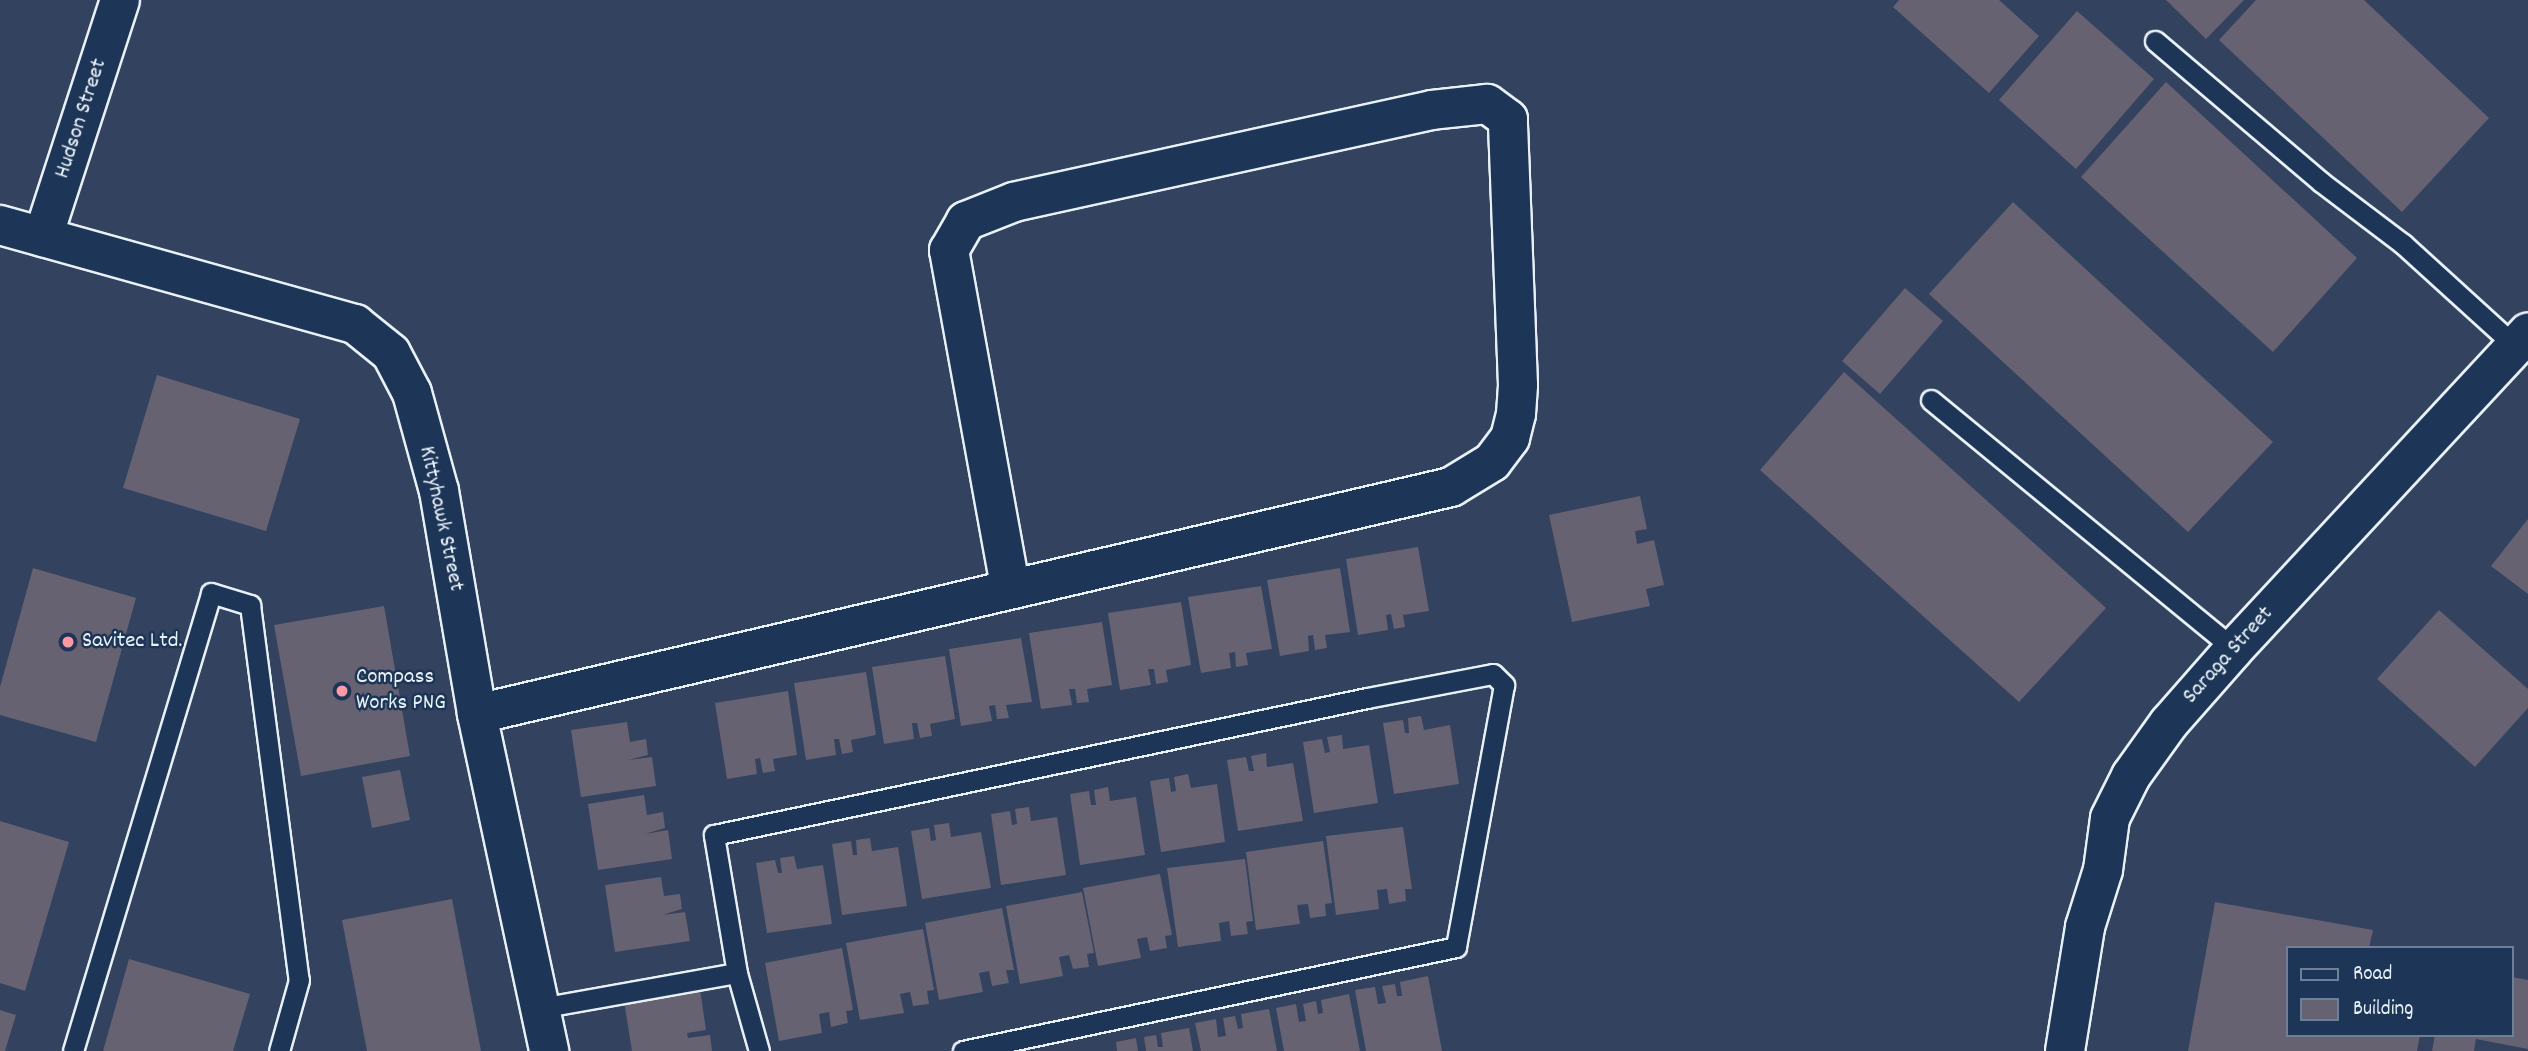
<!DOCTYPE html>
<style>
body{margin:0}
#map{position:relative;width:2528px;height:1051px;overflow:hidden;background:#33425f;font-family:Dekko,sans-serif}
div>[style]{position:absolute}
.building>*{inset:0;background:#666272}
.roads{filter:drop-shadow(2px 0 #e8f1f8) drop-shadow(-2px 0 #e8f1f8) drop-shadow(0 2px #e8f1f8) drop-shadow(0 -2px #e8f1f8)}
.service>*{height:19px;margin:-9.5px;padding:0 9.5px;transform-origin:9.5px;border-radius:9.5px;background:#1d3557}
.minor>*{height:38px;margin:-19px;padding:0 19px;transform-origin:19px;border-radius:19px;background:#1d3557}
.dots>*{width:19px;height:19px;translate:-50% -50%;box-sizing:border-box;border:4px solid #1d3557;border-radius:50%}
span{translate:-50% -50%;white-space:nowrap;text-align:center;line-height:1.15;-webkit-text-stroke:5px #1d3557;paint-order:stroke}
.street-label{font-size:23px;color:#e8f1f8}
.poi-label{font-size:23px;color:#e8f1f8}
.left{translate:0 -50%;text-align:left}
.legend{position:absolute;left:2286px;top:946px;width:228px;height:91px;box-sizing:border-box;background:#1d3557;border:2px solid #6e8097;margin:0;padding:9px 12px;list-style:none;font-size:21px;color:#e8f1f8}
.legend li{display:flex;align-items:center;gap:14px;height:35px}
.legend b{width:35px;border:2px solid #6e8097}
</style>
<div id="map">
<div class="building">
<i style="clip-path:polygon(1899px 0,1999px 0,2039px 36px,1989px 93px,1893px 7px)"></i>
<i style="clip-path:polygon(2166px 0,2244px 0,2206px 39px)"></i>
<i style="clip-path:polygon(2256px 0,2364px 0,2489px 118px,2402px 212px,2219px 40px)"></i>
<i style="clip-path:polygon(2077px 11px,2154px 79px,2076px 169px,1999px 100px)"></i>
<i style="clip-path:polygon(2166px 82px,2357px 258px,2273px 352px,2081px 177px)"></i>
<i style="clip-path:polygon(2013px 202px,2273px 442px,2188px 532px,1929px 294px)"></i>
<i style="clip-path:polygon(1905px 288px,1943px 321px,1880px 394px,1842px 361px)"></i>
<i style="clip-path:polygon(1844px 372px,2106px 608px,2019px 702px,1760px 470px)"></i>
<i style="clip-path:polygon(157px 375px,300px 419px,266px 531px,123px 488px)"></i>
<i style="clip-path:polygon(1640px 496px,1647px 529px,1635px 531px,1637px 544px,1654px 540px,1664px 585px,1646px 589px,1650px 606px,1572px 622px,1549px 515px)"></i>
<i style="clip-path:polygon(2528px 519px,2528px 594px,2491px 566px)"></i>
<i style="clip-path:polygon(1418px 547px,1429px 611px,1403px 615px,1405px 627px,1394px 629px,1391px 614px,1386px 615px,1388px 630px,1358px 635px,1346px 559px)"></i>
<i style="clip-path:polygon(33px 568px,136px 598px,96px 742px,0 715px,0 687px)"></i>
<i style="clip-path:polygon(1340px 568px,1350px 632px,1325px 635px,1327px 648px,1315px 650px,1313px 635px,1308px 636px,1309px 651px,1280px 656px,1267px 580px)"></i>
<i style="clip-path:polygon(1261px 586px,1272px 649px,1246px 653px,1248px 665px,1236px 667px,1235px 652px,1229px 653px,1231px 668px,1201px 673px,1188px 597px)"></i>
<i style="clip-path:polygon(1181px 602px,1191px 665px,1166px 670px,1168px 682px,1156px 684px,1154px 669px,1148px 669px,1151px 685px,1120px 690px,1108px 613px)"></i>
<i style="clip-path:polygon(384px 606px,410px 756px,301px 776px,274px 625px)"></i>
<i style="clip-path:polygon(2439px 610px,2528px 689px,2528px 708px,2475px 767px,2377px 679px)"></i>
<i style="clip-path:polygon(1102px 622px,1112px 685px,1087px 689px,1089px 702px,1077px 703px,1075px 689px,1069px 689px,1072px 705px,1041px 709px,1029px 633px)"></i>
<i style="clip-path:polygon(1021px 638px,1032px 702px,1006px 705px,1009px 718px,997px 719px,995px 705px,989px 706px,992px 721px,961px 726px,949px 649px)"></i>
<i style="clip-path:polygon(945px 656px,955px 719px,930px 724px,932px 736px,920px 738px,917px 723px,912px 723px,914px 739px,884px 744px,872px 667px)"></i>
<i style="clip-path:polygon(866px 672px,876px 735px,851px 740px,853px 752px,842px 754px,839px 739px,834px 739px,836px 755px,806px 760px,794px 683px)"></i>
<i style="clip-path:polygon(788px 691px,797px 755px,773px 759px,775px 771px,763px 773px,760px 758px,755px 759px,757px 774px,727px 779px,715px 703px)"></i>
<i style="clip-path:polygon(1421px 716px,1424px 730px,1450px 725px,1459px 784px,1394px 794px,1383px 723px,1403px 720px,1405px 733px,1409px 733px,1408px 718px)"></i>
<i style="clip-path:polygon(627px 722px,630px 742px,646px 739px,648px 755px,628px 760px,652px 757px,656px 786px,581px 797px,571px 730px)"></i>
<i style="clip-path:polygon(1342px 735px,1343px 749px,1369px 745px,1378px 803px,1314px 813px,1303px 742px,1322px 739px,1325px 753px,1330px 752px,1327px 737px)"></i>
<i style="clip-path:polygon(1266px 753px,1267px 767px,1293px 763px,1303px 821px,1238px 831px,1227px 760px,1246px 757px,1249px 771px,1254px 771px,1251px 756px)"></i>
<i style="clip-path:polygon(400px 770px,410px 820px,372px 828px,362px 777px)"></i>
<i style="clip-path:polygon(1188px 774px,1191px 788px,1217px 784px,1225px 842px,1161px 852px,1150px 781px,1169px 778px,1171px 792px,1176px 791px,1174px 777px)"></i>
<i style="clip-path:polygon(1108px 787px,1110px 801px,1136px 797px,1145px 855px,1080px 865px,1070px 794px,1089px 791px,1091px 805px,1096px 805px,1094px 790px)"></i>
<i style="clip-path:polygon(644px 795px,647px 815px,663px 812px,665px 828px,645px 834px,668px 830px,672px 859px,598px 870px,588px 804px)"></i>
<i style="clip-path:polygon(1029px 807px,1031px 821px,1057px 817px,1066px 875px,1001px 885px,991px 814px,1010px 811px,1012px 825px,1017px 824px,1015px 809px)"></i>
<i style="clip-path:polygon(0 821px,69px 842px,25px 991px,0 983px)"></i>
<i style="clip-path:polygon(949px 823px,951px 837px,981px 832px,991px 888px,922px 899px,911px 831px,929px 828px,931px 841px,936px 840px,934px 825px)"></i>
<i style="clip-path:polygon(1403px 827px,1412px 889px,1405px 889px,1406px 901px,1389px 904px,1387px 889px,1377px 890px,1379px 909px,1336px 915px,1326px 836px)"></i>
<i style="clip-path:polygon(870px 838px,872px 851px,898px 847px,907px 906px,842px 915px,832px 844px,851px 841px,853px 855px,857px 855px,856px 840px)"></i>
<i style="clip-path:polygon(1323px 841px,1332px 903px,1325px 904px,1326px 916px,1310px 918px,1308px 904px,1297px 905px,1300px 924px,1256px 930px,1246px 852px)"></i>
<i style="clip-path:polygon(794px 856px,797px 869px,823px 865px,832px 924px,767px 933px,756px 863px,775px 860px,778px 873px,782px 873px,780px 858px)"></i>
<i style="clip-path:polygon(1245px 859px,1253px 921px,1246px 922px,1248px 934px,1231px 936px,1229px 921px,1219px 923px,1221px 941px,1178px 947px,1167px 868px)"></i>
<i style="clip-path:polygon(1160px 874px,1172px 935px,1165px 936px,1167px 948px,1150px 951px,1147px 937px,1137px 939px,1141px 958px,1098px 966px,1083px 888px)"></i>
<i style="clip-path:polygon(661px 877px,664px 896px,680px 894px,682px 909px,662px 915px,685px 912px,690px 941px,615px 952px,605px 885px)"></i>
<i style="clip-path:polygon(1082px 892px,1094px 953px,1087px 954px,1089px 967px,1073px 969px,1069px 955px,1059px 957px,1063px 976px,1020px 984px,1006px 906px)"></i>
<i style="clip-path:polygon(452px 899px,481px 1051px,367px 1051px,342px 920px)"></i>
<i style="clip-path:polygon(2215px 902px,2373px 930px,2369px 948px,2288px 948px,2288px 1035px,2420px 1035px,2417px 1051px,2188px 1051px)"></i>
<i style="clip-path:polygon(1002px 908px,1014px 970px,1006px 970px,1009px 983px,992px 986px,989px 971px,979px 973px,983px 992px,939px 1000px,925px 923px)"></i>
<i style="clip-path:polygon(923px 929px,934px 990px,927px 991px,929px 1004px,913px 1006px,910px 992px,900px 994px,904px 1013px,860px 1020px,846px 943px)"></i>
<i style="clip-path:polygon(842px 948px,853px 1010px,846px 1011px,848px 1023px,831px 1027px,829px 1012px,819px 1014px,822px 1033px,779px 1041px,765px 963px)"></i>
<i style="clip-path:polygon(129px 959px,250px 994px,233px 1051px,103px 1051px)"></i>
<i style="clip-path:polygon(1428px 976px,1442px 1051px,1366px 1051px,1355px 990px,1375px 987px,1378px 1004px,1386px 1003px,1382px 986px,1395px 984px,1397px 996px,1402px 996px,1400px 982px)"></i>
<i style="clip-path:polygon(2512px 977px,2528px 980px,2528px 1049px,2476px 1039px,2474px 1051px,2432px 1051px,2435px 1035px,2512px 1035px)"></i>
<i style="clip-path:polygon(700px 989px,706px 1030px,687px 1033px,688px 1038px,710px 1035px,712px 1051px,632px 1051px,624px 1001px)"></i>
<i style="clip-path:polygon(1349px 994px,1360px 1051px,1284px 1051px,1276px 1008px,1296px 1004px,1299px 1022px,1306px 1021px,1303px 1004px,1316px 1001px,1318px 1014px,1323px 1013px,1321px 1000px)"></i>
<i style="clip-path:polygon(1269px 1009px,1277px 1051px,1201px 1051px,1195px 1023px,1216px 1019px,1218px 1037px,1226px 1036px,1223px 1018px,1235px 1016px,1238px 1029px,1243px 1028px,1241px 1014px)"></i>
<i style="clip-path:polygon(0 1010px,16px 1015px,5px 1051px,0 1051px)"></i>
<i style="clip-path:polygon(1189px 1028px,1193px 1051px,1146px 1051px,1144px 1037px,1156px 1035px,1158px 1047px,1163px 1047px,1161px 1033px)"></i>
<i style="clip-path:polygon(1136px 1038px,1138px 1051px,1117px 1051px,1116px 1042px)"></i>
</div>
<div class="roads">
<div class="service">
<i style="left:2155px;top:41px;width:218px;rotate:40.3deg"></i>
<i style="left:2321px;top:182px;width:103px;rotate:37.1deg"></i>
<i style="left:2403px;top:244px;width:151px;rotate:42.3deg"></i>
<i style="left:1931px;top:400px;width:392px;rotate:39.4deg"></i>
<i style="left:540px;top:1008px;width:200px;rotate:-10.1deg"></i>
<i style="left:73px;top:1051px;width:478px;rotate:-73.2deg"></i>
<i style="left:211px;top:593px;width:41px;rotate:17.1deg"></i>
<i style="left:250px;top:605px;width:378px;rotate:82.6deg"></i>
<i style="left:299px;top:980px;width:74px;rotate:105.7deg"></i>
<i style="left:759px;top:1051px;width:81px;rotate:-105.8deg"></i>
<i style="left:737px;top:973px;width:140px;rotate:-99.5deg"></i>
<i style="left:714px;top:835px;width:667px;rotate:-11.85deg"></i>
<i style="left:1367px;top:698px;width:128px;rotate:-10.8deg"></i>
<i style="left:1493px;top:674px;width:16px;rotate:45deg"></i>
<i style="left:1504px;top:685px;width:266px;rotate:100.4deg"></i>
<i style="left:1456px;top:947px;width:504px;rotate:168.09deg"></i>
</div>
<div class="minor">
<i style="left:0;top:225px;width:369px;rotate:15.6deg"></i>
<i style="left:355px;top:324px;width:46px;rotate:38.9deg"></i>
<i style="left:391px;top:353px;width:45px;rotate:62.3deg"></i>
<i style="left:412px;top:393px;width:102px;rotate:74.6deg"></i>
<i style="left:439px;top:491px;width:226px;rotate:80.3deg"></i>
<i style="left:477px;top:714px;width:345px;rotate:77.9deg"></i>
<i style="left:43px;top:237px;width:249px;rotate:-72deg"></i>
<i style="left:477px;top:714px;width:1000px;rotate:-13.12deg"></i>
<i style="left:1451px;top:487px;width:48px;rotate:-31.4deg"></i>
<i style="left:1492px;top:462px;width:30px;rotate:-53deg"></i>
<i style="left:1510px;top:438px;width:25px;rotate:-76deg"></i>
<i style="left:1516px;top:414px;width:29px;rotate:-86deg"></i>
<i style="left:1518px;top:385px;width:266px;rotate:-92.2deg"></i>
<i style="left:1508px;top:119px;width:26px;rotate:-144deg"></i>
<i style="left:1487px;top:104px;width:55px;rotate:173.8deg"></i>
<i style="left:1432px;top:110px;width:428px;rotate:167.6deg"></i>
<i style="left:1014px;top:202px;width:52px;rotate:158.4deg"></i>
<i style="left:966px;top:221px;width:34px;rotate:120deg"></i>
<i style="left:949px;top:250px;width:342px;rotate:79.7deg"></i>
<i style="left:2065px;top:1051px;width:126px;rotate:-80.8deg"></i>
<i style="left:2085px;top:927px;width:60px;rotate:-72.5deg"></i>
<i style="left:2103px;top:870px;width:52px;rotate:-82.3deg"></i>
<i style="left:2110px;top:818px;width:47px;rotate:-63.4deg"></i>
<i style="left:2131px;top:776px;width:65px;rotate:-54.4deg"></i>
<i style="left:2169px;top:723px;width:98px;rotate:-48.7deg"></i>
<i style="left:2234px;top:649px;width:432px;rotate:-47.1deg"></i>
</div>
</div>
<div class="dots">
<i style="left:68px;top:642px;background:#ff9aa2"></i>
<i style="left:342px;top:691px;background:#ff9aa2"></i>
</div>
<div class="street-label">
<span style="left:82px;top:119px;rotate:-72deg">Hudson Street</span>
<span style="left:440px;top:519px;rotate:78deg">Kittyhawk Street</span>
<span style="left:2229px;top:656px;rotate:-48deg">Saraga Street</span>
</div>
<div class="poi-label">
<span class="left" style="left:82px;top:642px">Savitec Ltd.</span>
<span class="left" style="left:356px;top:691px">Compass<br>Works PNG</span>
</div>
<ul class="legend">
<li><b style="height:9px;background:#1d3557"></b>Road</li>
<li><b style="height:19px;background:#666272"></b>Building</li>
</ul>
</div>
